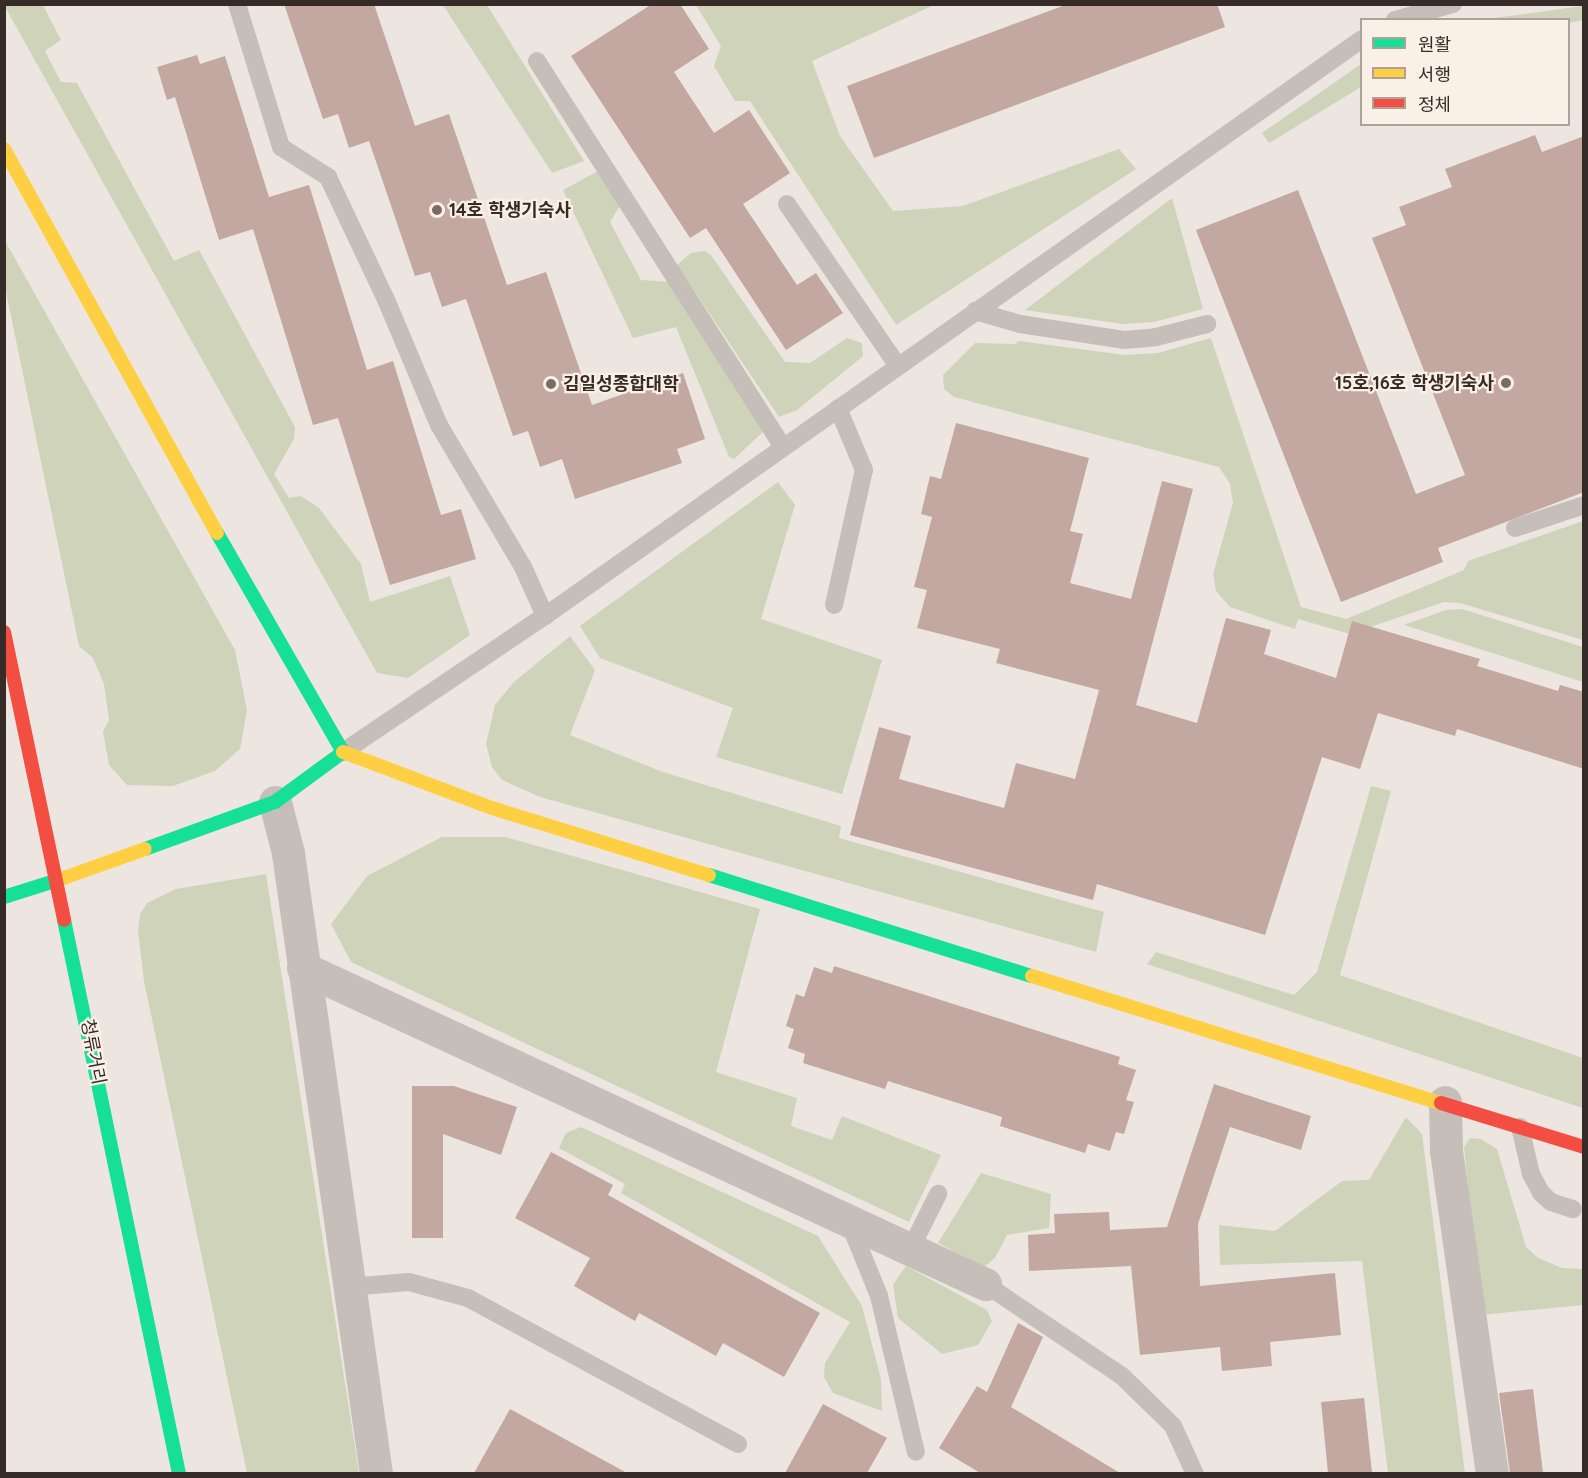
<!DOCTYPE html>
<meta charset="utf-8">
<style>
body{margin:0}
#map{position:relative;width:1588px;height:1478px;overflow:hidden;background:#ede6e0;font-family:Quicksand,"Noto Sans KR",sans-serif}
div>[style]{position:absolute}
.green>*{inset:0;background:#cfd3b9}
.building>*{inset:0;background:#c2a8a0}
.lane>*{height:18px;margin:-9px;padding:0 9px;transform-origin:9px;border-radius:9px;background:#c6beb9}
.street>*{height:33px;margin:-16.5px;padding:0 16.5px;transform-origin:16.5px;border-radius:16.5px;background:#c6beb9}
.fast>*{height:14px;margin:-7px;padding:0 7px;transform-origin:7px;border-radius:7px;background:#16e098}
.slow>*{height:14px;margin:-7px;padding:0 7px;transform-origin:7px;border-radius:7px;background:#ffcf43}
.jam>*{height:14px;margin:-7px;padding:0 7px;transform-origin:7px;border-radius:7px;background:#f24e42}
.dots>*{width:16px;height:16px;translate:-50% -50%;box-sizing:border-box;border:3px solid #fbf0e6;border-radius:50%}
span{translate:-50% -50%;white-space:nowrap;text-align:center;line-height:1.15;-webkit-text-stroke:4.5px #fbf0e6;paint-order:stroke}
.poi-label{font-size:18px;color:#372b27;font-weight:700}
.left{translate:0 -50%;text-align:left}
.right{translate:-100% -50%;text-align:right}
.street-label{font-size:18px;color:#372b27}
.frame{position:absolute;inset:0;border:6px solid #372b27;pointer-events:none}
.legend{position:absolute;left:1360px;top:18px;width:210px;height:108px;box-sizing:border-box;background:#fbf0e6;border:2px solid #ada19a;margin:0;padding:8px 10px;list-style:none;font-size:18px;color:#372b27}
.legend li{display:flex;align-items:center;gap:12px;height:30px}
.legend b{width:30px;border:2px solid #ada19a}
</style>
<div id="map">
<div class="green">
<i style="clip-path:polygon(4px 5px,43px 5px,61px 40px,45px 51px,61px 82px,77px 83px,174px 261px,199px 250px,295px 427px,294px 439px,274px 474px,289px 498px,301px 496px,319px 508px,361px 564px,370px 602px,450px 576px,470px 635px,408px 678px,377px 673px)"></i>
<i style="clip-path:polygon(443px 5px,487px 5px,584px 161px,552px 173px)"></i>
<i style="clip-path:polygon(696px 5px,934px 5px,812px 61px,840px 136px,893px 211px,963px 206px,1119px 149px,1136px 169px,896px 325px,750px 101px,735px 101px,714px 66px,721px 46px)"></i>
<i style="clip-path:polygon(1583px 6px,1583px 20px,1569px 23px,1568px 20px,1487px 19px)"></i>
<i style="clip-path:polygon(1361px 64px,1361px 87px,1269px 143px,1262px 133px)"></i>
<i style="clip-path:polygon(600px 170px,621px 204px,610px 222px,641px 280px,671px 282px,765px 430px,734px 459px,729px 457px,676px 327px,633px 338px,563px 190px)"></i>
<i style="clip-path:polygon(1172px 198px,1203px 309px,1154px 322px,1123px 324px,1025px 310px)"></i>
<i style="clip-path:polygon(4px 239px,235px 650px,247px 710px,240px 749px,215px 771px,173px 786px,127px 785px,109px 765px,103px 732px,109px 720px,104px 684px,93px 658px,79px 646px,5px 287px)"></i>
<i style="clip-path:polygon(704px 251px,711px 255px,785px 362px,810px 363px,847px 338px,862px 343px,863px 356px,797px 410px,779px 417px,677px 265px,691px 253px)"></i>
<i style="clip-path:polygon(1211px 338px,1301px 607px,1346px 619px,1464px 570px,1468px 561px,1583px 521px,1583px 640px,1460px 603px,1444px 602px,1350px 634px,1298px 619px,1295px 629px,1230px 607px,1216px 591px,1213px 574px,1233px 503px,1230px 484px,1219px 467px,954px 397px,944px 389px,943px 375px,975px 343px,1015px 344px,1019px 341px,1125px 355px,1158px 353px)"></i>
<i style="clip-path:polygon(778px 482px,795px 505px,761px 619px,882px 660px,842px 794px,716px 757px,733px 708px,600px 658px,580px 626px)"></i>
<i style="clip-path:polygon(1462px 609px,1583px 647px,1583px 682px,1404px 625px,1446px 610px)"></i>
<i style="clip-path:polygon(570px 636px,595px 670px,570px 735px,663px 772px,841px 826px,839px 838px,1104px 912px,1096px 952px,540px 797px,502px 780px,492px 767px,486px 744px,495px 705px,514px 682px)"></i>
<i style="clip-path:polygon(1371px 786px,1391px 791px,1340px 975px,1583px 1058px,1583px 1108px,1147px 964px,1156px 952px,1294px 995px,1317px 972px)"></i>
<i style="clip-path:polygon(442px 837px,505px 837px,760px 909px,716px 1072px,797px 1098px,791px 1126px,832px 1140px,842px 1116px,941px 1155px,909px 1222px,351px 962px,331px 924px,367px 876px)"></i>
<i style="clip-path:polygon(266px 874px,359px 1473px,247px 1473px,144px 981px,138px 931px,140px 914px,147px 903px,176px 889px)"></i>
<i style="clip-path:polygon(1406px 1117px,1422px 1134px,1465px 1473px,1388px 1473px,1362px 1261px,1220px 1265px,1219px 1225px,1275px 1231px,1342px 1181px,1369px 1180px)"></i>
<i style="clip-path:polygon(581px 1127px,818px 1236px,862px 1306px,881px 1379px,882px 1411px,833px 1393px,824px 1377px,825px 1363px,850px 1322px,621px 1193px,625px 1184px,559px 1148px,566px 1133px)"></i>
<i style="clip-path:polygon(1470px 1138px,1481px 1139px,1497px 1149px,1526px 1247px,1538px 1258px,1562px 1268px,1583px 1269px,1583px 1305px,1480px 1315px,1464px 1147px)"></i>
<i style="clip-path:polygon(981px 1173px,1051px 1194px,1049px 1228px,1007px 1235px,995px 1258px,984px 1267px,938px 1243px)"></i>
<i style="clip-path:polygon(906px 1266px,987px 1310px,992px 1321px,978px 1345px,942px 1354px,898px 1318px,893px 1285px)"></i>
</div>
<div class="building">
<i style="clip-path:polygon(284px 4px,374px 4px,415px 126px,449px 114px,507px 285px,546px 272px,592px 405px,683px 373px,705px 439px,677px 449px,682px 463px,575px 499px,562px 459px,540px 467px,528px 431px,513px 436px,466px 299px,442px 307px,430px 272px,415px 276px,369px 141px,349px 148px,338px 114px,323px 119px)"></i>
<i style="clip-path:polygon(652px 4px,680px 4px,709px 49px,674px 72px,714px 133px,749px 110px,790px 173px,743px 204px,797px 285px,816px 273px,843px 313px,786px 350px,706px 228px,690px 238px,571px 56px)"></i>
<i style="clip-path:polygon(1068px 4px,1217px 4px,1225px 27px,874px 158px,847px 86px)"></i>
<i style="clip-path:polygon(197px 55px,200px 64px,225px 56px,269px 197px,309px 185px,367px 370px,393px 361px,441px 515px,461px 509px,476px 559px,390px 585px,338px 418px,313px 425px,253px 229px,219px 240px,175px 97px,167px 100px,157px 67px)"></i>
<i style="clip-path:polygon(1535px 135px,1542px 152px,1584px 136px,1584px 492px,1438px 548px,1443px 562px,1341px 602px,1196px 230px,1298px 190px,1416px 494px,1465px 475px,1372px 238px,1406px 225px,1399px 207px,1452px 187px,1445px 169px)"></i>
<i style="clip-path:polygon(956px 423px,1089px 458px,1070px 531px,1083px 534px,1070px 583px,1131px 599px,1162px 481px,1193px 489px,1136px 705px,1197px 723px,1226px 618px,1271px 630px,1264px 654px,1336px 678px,1352px 621px,1480px 659px,1477px 666px,1558px 691px,1560px 685px,1584px 692px,1584px 769px,1457px 729px,1455px 736px,1378px 713px,1360px 769px,1322px 757px,1265px 935px,1097px 884px,1093px 900px,850px 835px,879px 727px,911px 736px,899px 779px,1004px 808px,1016px 763px,1075px 779px,1099px 690px,996px 663px,1000px 649px,917px 628px,927px 590px,914px 587px,932px 517px,921px 514px,930px 476px,941px 479px)"></i>
<i style="clip-path:polygon(834px 966px,1120px 1057px,1118px 1064px,1136px 1070px,1126px 1100px,1134px 1102px,1124px 1134px,1116px 1132px,1110px 1151px,1088px 1144px,1085px 1153px,1000px 1126px,1002px 1117px,888px 1081px,885px 1089px,803px 1063px,805px 1054px,788px 1048px,794px 1029px,786px 1026px,796px 994px,804px 997px,814px 967px,832px 973px)"></i>
<i style="clip-path:polygon(1214px 1084px,1311px 1116px,1301px 1150px,1230px 1127px,1198px 1224px,1200px 1286px,1335px 1273px,1341px 1335px,1270px 1342px,1272px 1366px,1222px 1371px,1220px 1347px,1140px 1355px,1131px 1266px,1029px 1271px,1028px 1235px,1055px 1233px,1054px 1214px,1109px 1212px,1110px 1230px,1167px 1227px)"></i>
<i style="clip-path:polygon(412px 1086px,454px 1086px,517px 1107px,501px 1155px,443px 1134px,443px 1238px,412px 1238px)"></i>
<i style="clip-path:polygon(551px 1152px,613px 1185px,608px 1195px,820px 1313px,784px 1377px,723px 1343px,716px 1356px,639px 1313px,635px 1321px,574px 1286px,590px 1258px,515px 1218px)"></i>
<i style="clip-path:polygon(1018px 1323px,1043px 1337px,1011px 1407px,1120px 1473px,980px 1473px,939px 1448px,977px 1386px,987px 1392px)"></i>
<i style="clip-path:polygon(1533px 1389px,1543px 1473px,1510px 1473px,1499px 1393px)"></i>
<i style="clip-path:polygon(1364px 1398px,1372px 1473px,1328px 1473px,1321px 1402px)"></i>
<i style="clip-path:polygon(823px 1404px,887px 1438px,867px 1473px,785px 1473px)"></i>
<i style="clip-path:polygon(510px 1409px,627px 1473px,474px 1473px)"></i>
</div>
<div class="lane">
<i style="left:237px;top:4px;width:150px;rotate:72.9deg"></i>
<i style="left:281px;top:147px;width:56px;rotate:32.6deg"></i>
<i style="left:328px;top:177px;width:138px;rotate:64.7deg"></i>
<i style="left:387px;top:302px;width:134px;rotate:67.1deg"></i>
<i style="left:439px;top:425px;width:165px;rotate:59.4deg"></i>
<i style="left:523px;top:567px;width:54px;rotate:65.8deg"></i>
<i style="left:1395px;top:20px;width:60px;rotate:-15.4deg"></i>
<i style="left:537px;top:61px;width:458px;rotate:57.5deg"></i>
<i style="left:787px;top:204px;width:196px;rotate:55.6deg"></i>
<i style="left:975px;top:311px;width:47px;rotate:16.1deg"></i>
<i style="left:1020px;top:324px;width:105px;rotate:8.7deg"></i>
<i style="left:1124px;top:340px;width:32px;rotate:-5deg"></i>
<i style="left:1156px;top:337px;width:53px;rotate:-14.3deg"></i>
<i style="left:1515px;top:528px;width:73px;rotate:-18.4deg"></i>
<i style="left:834px;top:605px;width:138px;rotate:-77.5deg"></i>
<i style="left:864px;top:470px;width:67px;rotate:-112.8deg"></i>
<i style="left:343px;top:752px;width:244px;rotate:-34deg"></i>
<i style="left:545px;top:616px;width:1000px;rotate:-35.23deg"></i>
<i style="left:1520px;top:1127px;width:48px;rotate:76.8deg"></i>
<i style="left:1531px;top:1174px;width:21px;rotate:62deg"></i>
<i style="left:1541px;top:1193px;width:13px;rotate:42deg"></i>
<i style="left:1551px;top:1202px;width:23px;rotate:18deg"></i>
<i style="left:849px;top:1222px;width:80px;rotate:67.9deg"></i>
<i style="left:879px;top:1296px;width:160px;rotate:76.7deg"></i>
<i style="left:910px;top:1250px;width:63px;rotate:-63.4deg"></i>
<i style="left:985px;top:1284px;width:165px;rotate:33.9deg"></i>
<i style="left:1122px;top:1376px;width:71px;rotate:44.4deg"></i>
<i style="left:1173px;top:1426px;width:53px;rotate:65.4deg"></i>
<i style="left:349px;top:1287px;width:60px;rotate:-4.8deg"></i>
<i style="left:409px;top:1282px;width:61px;rotate:15.2deg"></i>
<i style="left:468px;top:1298px;width:307px;rotate:28.4deg"></i>
</div>
<div class="street">
<i style="left:275px;top:802px;width:53px;rotate:75.7deg"></i>
<i style="left:288px;top:853px;width:627px;rotate:81.93deg"></i>
<i style="left:303px;top:968px;width:752px;rotate:24.86deg"></i>
<i style="left:1445px;top:1102px;width:49px;rotate:88.8deg"></i>
<i style="left:1446px;top:1151px;width:326px;rotate:81.9deg"></i>
</div>
<div class="fast">
<i style="left:145px;top:849px;width:138px;rotate:-19.9deg"></i>
<i style="left:275px;top:802px;width:84px;rotate:-36.3deg"></i>
<i style="left:343px;top:752px;width:253px;rotate:-119.9deg"></i>
<i style="left:709px;top:875px;width:338px;rotate:17.4deg"></i>
<i style="left:4px;top:897px;width:57px;rotate:-17.5deg"></i>
<i style="left:64px;top:920px;width:566px;rotate:78.27deg"></i>
</div>
<div class="slow">
<i style="left:4px;top:149px;width:439px;rotate:61deg"></i>
<i style="left:343px;top:752px;width:159px;rotate:20.6deg"></i>
<i style="left:492px;top:808px;width:227px;rotate:17.2deg"></i>
<i style="left:58px;top:880px;width:92px;rotate:-19.6deg"></i>
<i style="left:1032px;top:976px;width:428px;rotate:17.3deg"></i>
</div>
<div class="jam">
<i style="left:4px;top:632px;width:294px;rotate:78.2deg"></i>
<i style="left:1441px;top:1103px;width:150px;rotate:17.1deg"></i>
</div>
<div class="dots">
<i style="left:437px;top:210px;background:#776c68"></i>
<i style="left:1506px;top:383px;background:#776c68"></i>
<i style="left:551px;top:384px;background:#776c68"></i>
</div>
<div class="poi-label">
<span class="left" style="left:449px;top:210px">14호 학생기숙사</span>
<span class="right" style="left:1494px;top:383px">15호,16호 학생기숙사</span>
<span class="left" style="left:563px;top:384px">김일성종합대학</span>
</div>
<div class="street-label">
<span style="left:93px;top:1052px;rotate:79deg">청류거리</span>
</div>
<div class="frame"></div>
<ul class="legend">
<li><b style="height:8px;background:#16e098"></b>원활</li>
<li><b style="height:8px;background:#ffcf43"></b>서행</li>
<li><b style="height:8px;background:#f24e42"></b>정체</li>
</ul>
</div>
